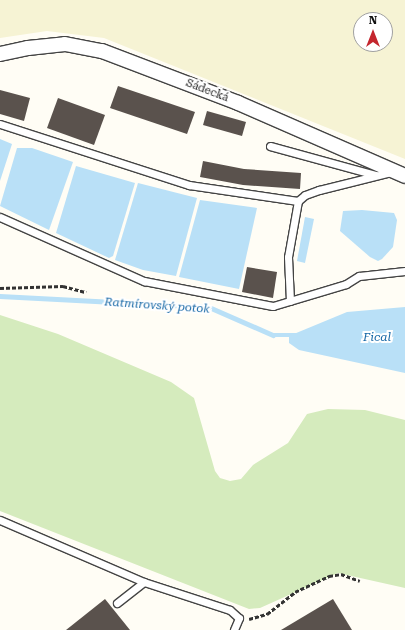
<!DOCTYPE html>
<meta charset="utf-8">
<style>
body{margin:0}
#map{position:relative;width:405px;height:630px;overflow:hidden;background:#fffdf5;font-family:"Roboto Serif",serif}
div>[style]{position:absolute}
.farmland>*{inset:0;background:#f6f3d4}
.green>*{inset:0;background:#d5ebbd}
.water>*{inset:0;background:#b9e0f7}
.stream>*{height:4.5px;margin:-2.25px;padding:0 2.25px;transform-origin:2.25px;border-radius:2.25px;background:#b9e0f7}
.building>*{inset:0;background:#5a524d}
.path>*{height:2.5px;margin-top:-1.25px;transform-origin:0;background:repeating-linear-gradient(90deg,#333 0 4px,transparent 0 6px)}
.roads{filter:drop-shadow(1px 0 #444) drop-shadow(-1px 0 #444) drop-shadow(0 1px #444) drop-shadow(0 -1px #444)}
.service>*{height:7px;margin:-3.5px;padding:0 3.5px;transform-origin:3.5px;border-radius:3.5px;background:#fff}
.minor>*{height:14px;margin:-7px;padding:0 7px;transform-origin:7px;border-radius:7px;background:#fff}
span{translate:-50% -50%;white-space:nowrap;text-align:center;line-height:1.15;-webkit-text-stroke:4px #fff;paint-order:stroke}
.street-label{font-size:11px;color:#111}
.water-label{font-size:12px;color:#1768a6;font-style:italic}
.north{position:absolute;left:353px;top:12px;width:40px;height:40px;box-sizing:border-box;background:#fff;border:1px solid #a0a0a0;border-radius:50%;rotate:0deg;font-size:11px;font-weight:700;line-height:16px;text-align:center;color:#111}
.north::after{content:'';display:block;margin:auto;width:14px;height:18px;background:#c4262e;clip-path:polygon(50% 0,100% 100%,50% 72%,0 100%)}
</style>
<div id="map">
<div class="farmland">
<i style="clip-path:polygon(evenodd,0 0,405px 0,405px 159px,104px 38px,47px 31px,0 38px,0 0,361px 20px,385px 20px,385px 44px,361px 44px,361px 20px)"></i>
</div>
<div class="green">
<i style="clip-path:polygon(0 315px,58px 334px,171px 382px,194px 398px,215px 471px,220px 478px,230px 481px,241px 479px,253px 465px,288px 443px,307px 414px,328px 409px,365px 410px,405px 420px,405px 588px,338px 573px,260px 608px,249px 609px,0 511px)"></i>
</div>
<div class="water">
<i style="clip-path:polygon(0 139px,12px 144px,0 181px)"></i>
<i style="clip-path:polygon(17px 148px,32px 148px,73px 162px,49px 230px,0 206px)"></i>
<i style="clip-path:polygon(76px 166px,135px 183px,113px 256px,109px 258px,56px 233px)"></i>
<i style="clip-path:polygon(138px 183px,197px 198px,176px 276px,143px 270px,115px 260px)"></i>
<i style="clip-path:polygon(200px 200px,257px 208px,239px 289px,179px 277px)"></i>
<i style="clip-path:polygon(362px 210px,394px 213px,397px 220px,393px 247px,382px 259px,378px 261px,370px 257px,340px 231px,343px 211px)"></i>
<i style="clip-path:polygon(305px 217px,314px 219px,305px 263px,297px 261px)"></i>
<i style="clip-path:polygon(405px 307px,405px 373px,299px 350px,289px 343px,289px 336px,347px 312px)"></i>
</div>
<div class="stream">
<i style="left:0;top:296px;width:209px;rotate:3deg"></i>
<i style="left:209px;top:307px;width:70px;rotate:23.6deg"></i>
<i style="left:273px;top:335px;width:23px"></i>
</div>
<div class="building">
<i style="clip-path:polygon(118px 86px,195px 112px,187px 134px,110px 108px)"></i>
<i style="clip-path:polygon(0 90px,30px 98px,24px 121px,0 114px)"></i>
<i style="clip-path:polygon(58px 98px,105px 115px,94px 145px,47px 128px)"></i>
<i style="clip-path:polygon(207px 111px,246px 122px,242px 136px,203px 125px)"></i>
<i style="clip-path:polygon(203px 161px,244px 169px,301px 173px,300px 189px,243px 185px,200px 177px)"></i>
<i style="clip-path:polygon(247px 267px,277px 272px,273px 298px,242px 292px)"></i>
<i style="clip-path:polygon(105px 599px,130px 630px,66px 630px)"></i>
<i style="clip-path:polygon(333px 599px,352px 630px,281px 630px)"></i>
</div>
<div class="path">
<i style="left:0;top:288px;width:63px;rotate:-1.8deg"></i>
<i style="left:63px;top:286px;width:24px;rotate:15deg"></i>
<i style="left:249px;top:619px;width:19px;rotate:-16deg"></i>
<i style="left:267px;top:614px;width:36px;rotate:-38deg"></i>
<i style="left:295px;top:592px;width:38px;rotate:-25deg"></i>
<i style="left:329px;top:576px;width:12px;rotate:-9deg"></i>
<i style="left:341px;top:574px;width:20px;rotate:20deg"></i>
</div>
<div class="roads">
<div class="service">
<i style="left:0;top:124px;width:199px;rotate:17.9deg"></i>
<i style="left:189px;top:185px;width:110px;rotate:8.4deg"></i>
<i style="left:270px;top:146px;width:110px;rotate:15.3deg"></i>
<i style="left:0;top:217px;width:158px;rotate:24deg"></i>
<i style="left:144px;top:281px;width:131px;rotate:11deg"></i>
<i style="left:273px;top:306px;width:76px;rotate:-16.8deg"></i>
<i style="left:346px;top:284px;width:15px;rotate:-32deg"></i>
<i style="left:359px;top:276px;width:46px;rotate:-6.2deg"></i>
<i style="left:290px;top:301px;width:44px;rotate:-92.6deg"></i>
<i style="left:288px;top:257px;width:57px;rotate:-79.9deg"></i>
<i style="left:298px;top:201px;width:9px;rotate:-41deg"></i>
<i style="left:305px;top:195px;width:15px;rotate:-20deg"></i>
<i style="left:319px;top:190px;width:74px;rotate:-14deg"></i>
<i style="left:0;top:520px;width:157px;rotate:23.3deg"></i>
<i style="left:144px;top:582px;width:90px;rotate:18deg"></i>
<i style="left:230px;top:610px;width:12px;rotate:42deg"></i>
<i style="left:239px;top:618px;width:13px;rotate:113deg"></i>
<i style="left:117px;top:603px;width:34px;rotate:-38deg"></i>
</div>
<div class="minor">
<i style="left:0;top:54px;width:29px;rotate:-12deg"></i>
<i style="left:28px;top:48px;width:37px;rotate:-6deg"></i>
<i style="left:65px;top:44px;width:38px;rotate:11deg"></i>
<i style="left:102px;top:51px;width:146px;rotate:20.9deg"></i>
<i style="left:238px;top:103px;width:182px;rotate:23.6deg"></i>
</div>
</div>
<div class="street-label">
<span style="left:207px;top:91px;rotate:21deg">Sádecká</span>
</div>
<div class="water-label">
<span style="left:157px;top:306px;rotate:4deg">Ratmírovský potok</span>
<span style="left:377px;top:338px">Fical</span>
</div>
<div class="north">N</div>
</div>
